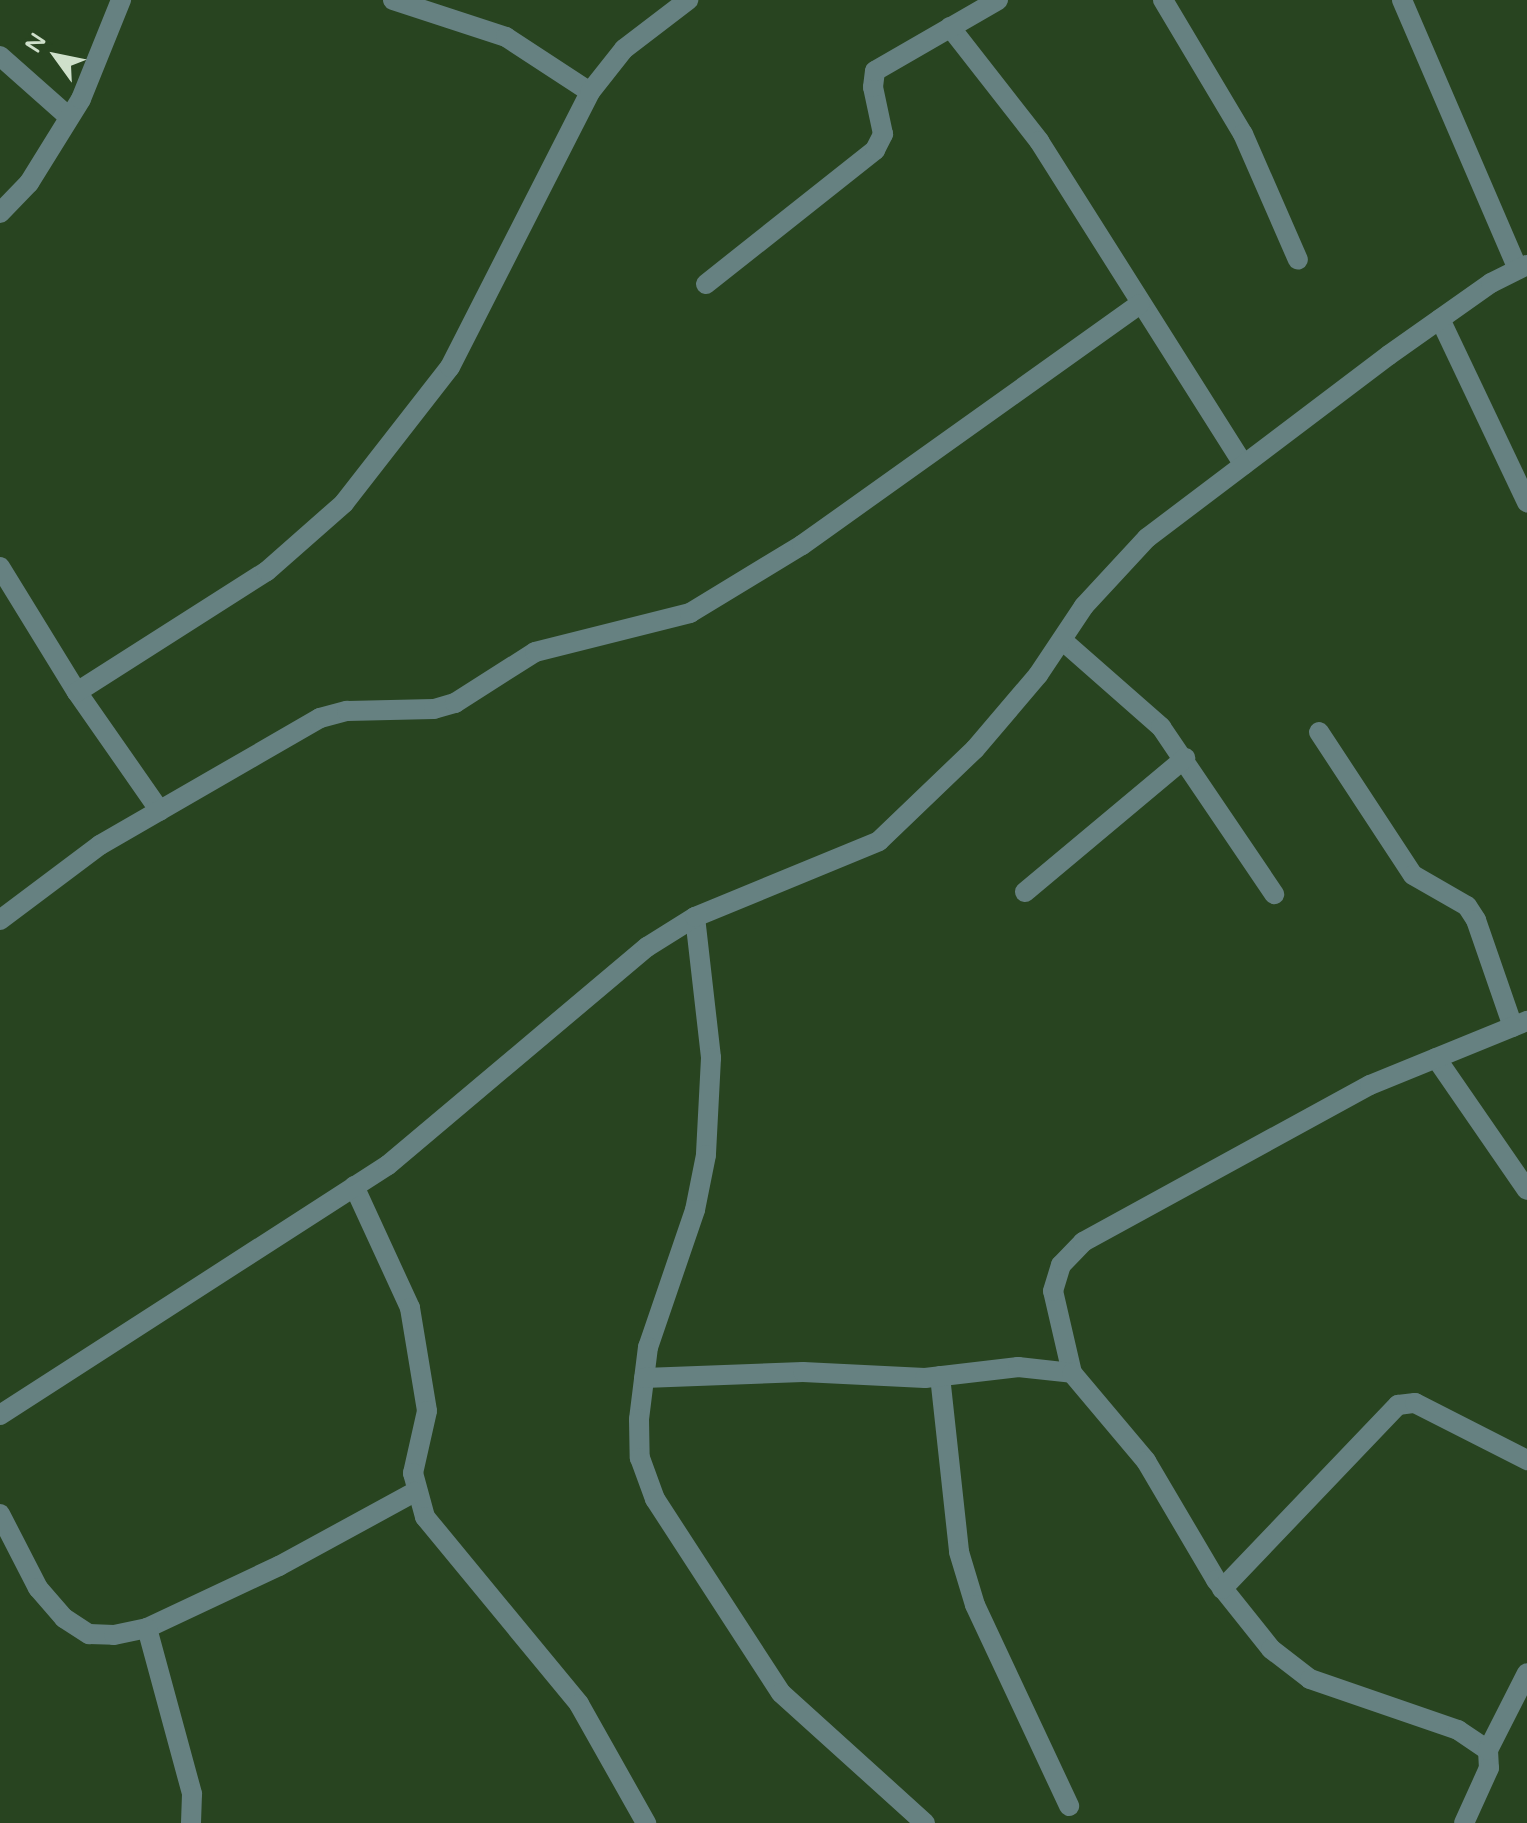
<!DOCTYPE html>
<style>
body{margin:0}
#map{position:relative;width:1527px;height:1823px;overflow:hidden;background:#284420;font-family:"Varela Round",sans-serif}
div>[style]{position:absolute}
.minor>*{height:20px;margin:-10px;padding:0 10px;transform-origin:10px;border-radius:10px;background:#668181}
span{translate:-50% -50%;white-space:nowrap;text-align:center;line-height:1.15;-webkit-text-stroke:8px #284420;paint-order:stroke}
.north{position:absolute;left:16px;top:16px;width:80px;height:80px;-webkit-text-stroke:6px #284420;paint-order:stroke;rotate:303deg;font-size:22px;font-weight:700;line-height:32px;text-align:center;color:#cfe0cb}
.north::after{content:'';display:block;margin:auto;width:28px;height:36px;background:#cfe0cb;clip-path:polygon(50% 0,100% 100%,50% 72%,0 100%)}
</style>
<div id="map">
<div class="minor">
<i style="left:393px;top:0;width:119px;rotate:18.1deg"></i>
<i style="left:506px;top:37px;width:100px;rotate:33.2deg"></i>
<i style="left:1163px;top:0;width:156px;rotate:59.2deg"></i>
<i style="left:1243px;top:134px;width:137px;rotate:66.4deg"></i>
<i style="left:1402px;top:0;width:293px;rotate:66.7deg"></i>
<i style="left:950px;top:27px;width:145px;rotate:52deg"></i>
<i style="left:1039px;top:141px;width:383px;rotate:57.7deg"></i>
<i style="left:0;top:56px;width:92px;rotate:41.5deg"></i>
<i style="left:0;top:213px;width:42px;rotate:-46deg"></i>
<i style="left:29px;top:183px;width:99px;rotate:-58.2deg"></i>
<i style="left:81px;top:99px;width:107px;rotate:-68deg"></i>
<i style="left:706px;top:284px;width:216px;rotate:-38.4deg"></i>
<i style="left:875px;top:150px;width:18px;rotate:-63deg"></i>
<i style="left:883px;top:134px;width:48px;rotate:-102deg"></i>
<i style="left:873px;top:87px;width:16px;rotate:-83deg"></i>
<i style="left:875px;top:71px;width:142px;rotate:-30deg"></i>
<i style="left:1440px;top:319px;width:203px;rotate:64.6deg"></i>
<i style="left:0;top:567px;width:147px;rotate:58.4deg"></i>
<i style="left:77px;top:692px;width:145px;rotate:55.1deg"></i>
<i style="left:1062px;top:640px;width:132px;rotate:41.3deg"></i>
<i style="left:1161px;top:727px;width:202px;rotate:55.9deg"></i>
<i style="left:77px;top:692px;width:225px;rotate:-32.5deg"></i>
<i style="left:267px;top:571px;width:103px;rotate:-41.4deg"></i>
<i style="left:344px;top:503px;width:172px;rotate:-52.1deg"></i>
<i style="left:450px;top:367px;width:309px;rotate:-63deg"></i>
<i style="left:590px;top:92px;width:55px;rotate:-51.7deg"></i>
<i style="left:624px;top:49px;width:81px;rotate:-37.4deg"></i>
<i style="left:1319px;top:732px;width:171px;rotate:56.7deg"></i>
<i style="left:1413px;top:875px;width:62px;rotate:29.9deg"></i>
<i style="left:1467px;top:906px;width:17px;rotate:57deg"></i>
<i style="left:1476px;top:920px;width:113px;rotate:70.9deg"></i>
<i style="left:1025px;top:892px;width:209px;rotate:-39.9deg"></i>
<i style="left:695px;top:917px;width:142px;rotate:83.5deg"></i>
<i style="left:711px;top:1058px;width:97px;rotate:93deg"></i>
<i style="left:706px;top:1155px;width:56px;rotate:101.3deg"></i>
<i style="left:695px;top:1210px;width:145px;rotate:108.9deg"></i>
<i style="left:648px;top:1347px;width:73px;rotate:97.1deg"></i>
<i style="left:639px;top:1419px;width:39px;rotate:89deg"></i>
<i style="left:640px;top:1458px;width:44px;rotate:69.9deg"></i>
<i style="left:655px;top:1499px;width:231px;rotate:57deg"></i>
<i style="left:781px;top:1693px;width:194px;rotate:42.1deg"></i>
<i style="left:0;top:920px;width:125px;rotate:-36.9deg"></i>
<i style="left:100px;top:845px;width:254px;rotate:-30deg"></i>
<i style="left:320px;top:718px;width:28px;rotate:-15deg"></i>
<i style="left:347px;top:711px;width:87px;rotate:-1.3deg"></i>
<i style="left:434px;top:709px;width:22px;rotate:-16deg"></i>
<i style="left:455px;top:703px;width:95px;rotate:-32.5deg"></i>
<i style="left:535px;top:652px;width:160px;rotate:-14.1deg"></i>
<i style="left:690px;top:613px;width:131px;rotate:-31.3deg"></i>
<i style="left:802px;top:545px;width:415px;rotate:-35.5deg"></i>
<i style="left:1436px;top:1058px;width:160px;rotate:55.4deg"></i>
<i style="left:354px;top:1186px;width:134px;rotate:65.3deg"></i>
<i style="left:410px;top:1308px;width:104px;rotate:80.6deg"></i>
<i style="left:427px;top:1411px;width:64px;rotate:102.7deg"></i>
<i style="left:413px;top:1473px;width:46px;rotate:74.7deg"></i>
<i style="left:425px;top:1517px;width:242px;rotate:50.5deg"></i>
<i style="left:579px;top:1704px;width:137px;rotate:60.6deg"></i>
<i style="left:1072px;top:1373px;width:84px;rotate:-103deg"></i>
<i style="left:1053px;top:1291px;width:27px;rotate:-73deg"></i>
<i style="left:1061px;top:1265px;width:32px;rotate:-46deg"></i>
<i style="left:1083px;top:1242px;width:327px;rotate:-28.7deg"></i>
<i style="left:1370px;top:1085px;width:170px;rotate:-22.2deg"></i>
<i style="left:940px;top:1376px;width:177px;rotate:83.8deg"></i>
<i style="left:959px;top:1552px;width:55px;rotate:73.2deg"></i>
<i style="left:975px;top:1605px;width:222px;rotate:64.9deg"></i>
<i style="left:644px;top:1378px;width:159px;rotate:-2.2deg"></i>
<i style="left:803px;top:1372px;width:122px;rotate:2.8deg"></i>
<i style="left:925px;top:1378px;width:94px;rotate:-6.7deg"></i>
<i style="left:1018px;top:1367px;width:54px;rotate:6.3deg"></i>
<i style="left:1072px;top:1373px;width:115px;rotate:49.9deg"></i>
<i style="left:1146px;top:1461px;width:138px;rotate:59.5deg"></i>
<i style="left:1216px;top:1580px;width:88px;rotate:51.4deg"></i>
<i style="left:1271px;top:1649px;width:49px;rotate:37.6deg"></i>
<i style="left:1310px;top:1679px;width:157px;rotate:19deg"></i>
<i style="left:1458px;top:1730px;width:36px;rotate:34deg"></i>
<i style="left:1488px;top:1750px;width:18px;rotate:87deg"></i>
<i style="left:1489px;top:1768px;width:60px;rotate:114.4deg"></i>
<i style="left:0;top:1415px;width:462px;rotate:-32.8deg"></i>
<i style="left:388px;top:1165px;width:339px;rotate:-40.1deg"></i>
<i style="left:647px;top:947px;width:57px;rotate:-32deg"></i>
<i style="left:695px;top:917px;width:199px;rotate:-22.4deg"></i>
<i style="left:879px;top:841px;width:133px;rotate:-43.8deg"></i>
<i style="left:975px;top:749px;width:97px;rotate:-49.6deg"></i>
<i style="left:1038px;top:675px;width:83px;rotate:-56.3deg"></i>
<i style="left:1084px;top:606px;width:93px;rotate:-47.2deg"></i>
<i style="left:1147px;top:538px;width:303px;rotate:-37.1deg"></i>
<i style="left:1389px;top:355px;width:125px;rotate:-35.2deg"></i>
<i style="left:1491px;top:283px;width:40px;rotate:-26.6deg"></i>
<i style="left:0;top:1514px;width:83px;rotate:62.8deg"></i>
<i style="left:38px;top:1588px;width:40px;rotate:49deg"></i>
<i style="left:64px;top:1618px;width:30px;rotate:33deg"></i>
<i style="left:89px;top:1634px;width:25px;rotate:2deg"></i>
<i style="left:114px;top:1635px;width:34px;rotate:-12deg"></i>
<i style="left:147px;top:1628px;width:146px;rotate:-25.2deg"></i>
<i style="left:279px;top:1566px;width:155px;rotate:-28.6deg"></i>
<i style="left:1222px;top:1589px;width:255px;rotate:-46.3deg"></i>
<i style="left:1398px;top:1405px;width:17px;rotate:-7deg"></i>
<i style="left:1415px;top:1403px;width:126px;rotate:27deg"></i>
<i style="left:147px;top:1628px;width:172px;rotate:74.8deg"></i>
<i style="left:192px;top:1794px;width:29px;rotate:92deg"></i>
<i style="left:1488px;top:1750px;width:86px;rotate:-63.1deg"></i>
</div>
<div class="north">N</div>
</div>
